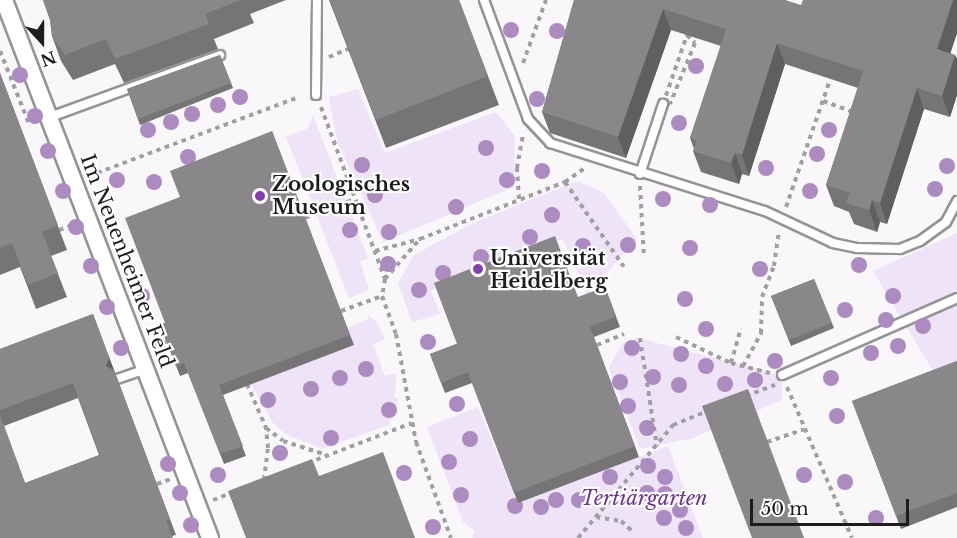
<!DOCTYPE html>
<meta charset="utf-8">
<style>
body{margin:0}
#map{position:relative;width:957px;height:538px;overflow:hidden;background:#f9f7fa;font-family:"Libre Baskerville",serif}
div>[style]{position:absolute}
.green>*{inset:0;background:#efe3f8}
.path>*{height:4px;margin-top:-2px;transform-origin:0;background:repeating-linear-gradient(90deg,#a09fa1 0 4.5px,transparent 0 9px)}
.roads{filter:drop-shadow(2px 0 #959397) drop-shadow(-2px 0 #959397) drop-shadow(0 2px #959397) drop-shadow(0 -2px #959397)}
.service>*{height:8px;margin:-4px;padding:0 4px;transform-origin:4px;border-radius:4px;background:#fff}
.minor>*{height:16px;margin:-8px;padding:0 8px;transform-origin:8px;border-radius:8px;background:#fff}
.trees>*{width:16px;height:16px;margin:-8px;border-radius:50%;background:#ac8bc0}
.wall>*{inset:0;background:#767477}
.shaded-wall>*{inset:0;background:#605e61}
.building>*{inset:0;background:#89878a}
.dots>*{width:16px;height:16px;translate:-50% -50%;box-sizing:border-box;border:3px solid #fff;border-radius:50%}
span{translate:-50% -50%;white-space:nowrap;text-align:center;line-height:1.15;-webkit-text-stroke:4.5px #fff;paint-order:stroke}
.poi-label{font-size:20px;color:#1e1d1e;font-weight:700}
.left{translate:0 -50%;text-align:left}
.street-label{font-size:20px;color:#1e1d1e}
.park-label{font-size:20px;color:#6d3391;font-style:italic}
.north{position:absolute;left:12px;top:12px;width:60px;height:60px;-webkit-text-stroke:4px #fff;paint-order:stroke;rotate:159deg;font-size:16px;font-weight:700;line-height:24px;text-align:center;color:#1e1d1e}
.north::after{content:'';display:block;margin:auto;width:21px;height:27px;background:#1e1d1e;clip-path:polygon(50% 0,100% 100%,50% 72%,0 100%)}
.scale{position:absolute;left:750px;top:499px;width:159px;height:27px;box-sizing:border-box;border:3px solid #1e1d1e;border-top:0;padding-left:8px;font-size:18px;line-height:21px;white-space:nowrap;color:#1e1d1e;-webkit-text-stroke:4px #fff;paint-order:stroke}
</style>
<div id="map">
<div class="green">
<i style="clip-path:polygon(358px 89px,385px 153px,496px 112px,515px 136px,514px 187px,383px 242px,337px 141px,329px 97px)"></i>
<i style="clip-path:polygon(313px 115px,368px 258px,360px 261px,369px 290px,349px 298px,286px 137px,308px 128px)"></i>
<i style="clip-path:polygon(577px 181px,603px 192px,637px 239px,587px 295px,563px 239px,431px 290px,440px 314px,412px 322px,398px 283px,414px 255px,473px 223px)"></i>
<i style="clip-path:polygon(957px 233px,957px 362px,933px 371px,873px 271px)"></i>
<i style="clip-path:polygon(368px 315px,377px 322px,385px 339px,373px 344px,385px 376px,396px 373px,395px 398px,399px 399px,389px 425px,322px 449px,285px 434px,273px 423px,251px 384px,353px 345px,347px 328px,368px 319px)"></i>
<i style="clip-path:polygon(637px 338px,782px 375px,782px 400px,693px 438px,640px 449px,609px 368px,622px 344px)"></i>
<i style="clip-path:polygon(478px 407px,518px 503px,668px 446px,703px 538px,472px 538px,475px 531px,463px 522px,427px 427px)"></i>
</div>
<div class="path">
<i style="left:687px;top:35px;width:11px;rotate:45deg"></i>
<i style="left:695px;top:43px;width:66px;rotate:112.3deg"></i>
<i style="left:670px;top:104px;width:7px;rotate:180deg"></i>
<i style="left:663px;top:104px;width:73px;rotate:-70.8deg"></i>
<i style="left:0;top:51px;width:81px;rotate:68.2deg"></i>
<i style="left:329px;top:57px;width:21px;rotate:-23deg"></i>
<i style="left:523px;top:63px;width:67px;rotate:-69.9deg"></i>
<i style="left:823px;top:101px;width:32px;rotate:20deg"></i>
<i style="left:321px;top:107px;width:184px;rotate:69.6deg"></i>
<i style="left:385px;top:279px;width:17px;rotate:100deg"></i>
<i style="left:382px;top:296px;width:40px;rotate:69.8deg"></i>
<i style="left:396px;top:334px;width:110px;rotate:79.5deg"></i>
<i style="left:416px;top:442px;width:102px;rotate:70deg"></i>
<i style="left:89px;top:176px;width:221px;rotate:-20.6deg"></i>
<i style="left:565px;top:182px;width:103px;rotate:55.2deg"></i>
<i style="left:640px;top:186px;width:71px;rotate:86.8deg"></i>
<i style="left:519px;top:199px;width:31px;rotate:-94deg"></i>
<i style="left:517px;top:168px;width:35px;rotate:-80deg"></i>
<i style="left:786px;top:207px;width:131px;rotate:-70.9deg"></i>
<i style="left:305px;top:218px;width:53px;rotate:-20.8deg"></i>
<i style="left:59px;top:230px;width:15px;rotate:-20deg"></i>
<i style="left:375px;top:251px;width:47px;rotate:-14.9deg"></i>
<i style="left:420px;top:239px;width:156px;rotate:-21.5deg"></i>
<i style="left:565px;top:182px;width:24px;rotate:-35deg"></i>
<i style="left:385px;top:279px;width:52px;rotate:-48.9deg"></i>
<i style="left:341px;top:311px;width:44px;rotate:-20.1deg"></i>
<i style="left:676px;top:337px;width:61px;rotate:25.3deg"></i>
<i style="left:731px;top:363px;width:40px;rotate:14.4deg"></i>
<i style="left:640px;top:338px;width:109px;rotate:81.1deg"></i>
<i style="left:597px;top:345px;width:29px;rotate:-22deg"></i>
<i style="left:154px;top:346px;width:13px;rotate:-18deg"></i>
<i style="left:731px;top:363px;width:36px;rotate:-74deg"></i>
<i style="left:743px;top:366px;width:38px;rotate:-61deg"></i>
<i style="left:761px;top:333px;width:36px;rotate:-88deg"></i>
<i style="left:762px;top:297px;width:33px;rotate:-69deg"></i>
<i style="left:774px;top:266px;width:34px;rotate:-82deg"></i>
<i style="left:247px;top:384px;width:48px;rotate:66.6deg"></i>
<i style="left:266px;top:428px;width:21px;rotate:37deg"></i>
<i style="left:283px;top:441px;width:46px;rotate:17.7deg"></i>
<i style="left:787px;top:387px;width:164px;rotate:66.7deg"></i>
<i style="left:746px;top:396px;width:31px;rotate:-21deg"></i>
<i style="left:767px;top:442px;width:39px;rotate:-19deg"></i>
<i style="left:308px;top:463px;width:111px;rotate:-21deg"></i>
<i style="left:264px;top:480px;width:32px;rotate:-83deg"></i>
<i style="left:268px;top:448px;width:20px;rotate:-96deg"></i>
<i style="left:157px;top:484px;width:15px;rotate:-20deg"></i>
<i style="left:213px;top:500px;width:22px;rotate:-21deg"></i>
<i style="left:596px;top:517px;width:25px;rotate:9deg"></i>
<i style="left:621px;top:521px;width:15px;rotate:42deg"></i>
<i style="left:578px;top:538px;width:148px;rotate:-49.9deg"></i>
<i style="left:673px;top:425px;width:38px;rotate:-22deg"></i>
</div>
<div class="roads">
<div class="service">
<i style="left:484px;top:0;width:127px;rotate:69.7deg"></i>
<i style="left:528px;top:119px;width:33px;rotate:47deg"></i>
<i style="left:550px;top:143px;width:225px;rotate:17.6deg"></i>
<i style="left:765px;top:211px;width:75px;rotate:25.2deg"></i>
<i style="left:833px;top:243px;width:25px;rotate:12deg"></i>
<i style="left:857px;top:248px;width:43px;rotate:1.3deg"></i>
<i style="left:900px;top:249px;width:22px;rotate:-22deg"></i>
<i style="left:920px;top:241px;width:32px;rotate:-36deg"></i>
<i style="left:946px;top:222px;width:24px;rotate:-62deg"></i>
<i style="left:316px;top:95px;width:95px;rotate:-89.4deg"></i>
<i style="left:50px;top:117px;width:181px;rotate:-20deg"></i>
<i style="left:640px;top:174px;width:74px;rotate:-71.8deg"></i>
<i style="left:782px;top:375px;width:191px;rotate:-23.7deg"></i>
<i style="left:117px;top:379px;width:31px;rotate:-19deg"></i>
</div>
<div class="minor">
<i style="left:4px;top:0;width:576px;rotate:69.05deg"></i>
</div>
</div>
<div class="trees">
<i style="left:511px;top:30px"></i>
<i style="left:557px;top:31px"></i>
<i style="left:696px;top:66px"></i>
<i style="left:20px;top:75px"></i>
<i style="left:240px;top:97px"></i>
<i style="left:537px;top:99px"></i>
<i style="left:218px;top:105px"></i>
<i style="left:192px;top:114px"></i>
<i style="left:35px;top:116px"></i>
<i style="left:171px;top:122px"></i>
<i style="left:679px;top:123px"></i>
<i style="left:148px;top:130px"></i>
<i style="left:829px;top:130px"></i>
<i style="left:486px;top:148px"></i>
<i style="left:48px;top:151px"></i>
<i style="left:817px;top:154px"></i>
<i style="left:188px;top:157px"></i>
<i style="left:362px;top:165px"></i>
<i style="left:947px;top:166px"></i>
<i style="left:766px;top:168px"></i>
<i style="left:542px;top:171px"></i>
<i style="left:117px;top:180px"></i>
<i style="left:507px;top:180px"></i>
<i style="left:154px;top:182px"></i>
<i style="left:935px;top:189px"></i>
<i style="left:63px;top:191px"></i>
<i style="left:810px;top:191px"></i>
<i style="left:375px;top:195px"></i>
<i style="left:663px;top:199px"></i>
<i style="left:710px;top:205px"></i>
<i style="left:456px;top:207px"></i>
<i style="left:552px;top:215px"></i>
<i style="left:76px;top:227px"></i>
<i style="left:350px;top:230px"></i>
<i style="left:389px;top:232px"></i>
<i style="left:530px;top:237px"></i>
<i style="left:628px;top:245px"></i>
<i style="left:583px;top:246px"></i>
<i style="left:690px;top:248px"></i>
<i style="left:481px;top:257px"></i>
<i style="left:388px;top:264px"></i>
<i style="left:859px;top:265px"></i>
<i style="left:91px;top:266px"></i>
<i style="left:760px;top:269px"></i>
<i style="left:443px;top:273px"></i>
<i style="left:419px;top:290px"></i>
<i style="left:142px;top:296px"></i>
<i style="left:893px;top:296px"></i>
<i style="left:685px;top:299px"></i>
<i style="left:107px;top:307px"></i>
<i style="left:845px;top:310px"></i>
<i style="left:886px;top:320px"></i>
<i style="left:923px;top:326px"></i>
<i style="left:706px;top:329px"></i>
<i style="left:428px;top:342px"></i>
<i style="left:898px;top:346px"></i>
<i style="left:121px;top:348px"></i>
<i style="left:632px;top:348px"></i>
<i style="left:871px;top:353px"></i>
<i style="left:681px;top:354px"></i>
<i style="left:775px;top:361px"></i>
<i style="left:706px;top:366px"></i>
<i style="left:366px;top:369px"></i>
<i style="left:653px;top:377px"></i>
<i style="left:340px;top:378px"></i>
<i style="left:831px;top:378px"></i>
<i style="left:755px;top:380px"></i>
<i style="left:620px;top:382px"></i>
<i style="left:725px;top:384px"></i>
<i style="left:679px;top:385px"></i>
<i style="left:311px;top:389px"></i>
<i style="left:268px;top:400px"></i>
<i style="left:457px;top:404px"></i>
<i style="left:628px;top:406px"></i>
<i style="left:389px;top:410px"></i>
<i style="left:837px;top:416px"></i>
<i style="left:647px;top:428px"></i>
<i style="left:331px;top:438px"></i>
<i style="left:470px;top:439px"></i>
<i style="left:280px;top:453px"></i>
<i style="left:449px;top:462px"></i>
<i style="left:168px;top:464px"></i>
<i style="left:648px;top:466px"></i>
<i style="left:404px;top:473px"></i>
<i style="left:218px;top:475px"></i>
<i style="left:804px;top:475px"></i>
<i style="left:610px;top:477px"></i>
<i style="left:665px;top:477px"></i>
<i style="left:845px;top:482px"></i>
<i style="left:180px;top:493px"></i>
<i style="left:647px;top:493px"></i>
<i style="left:665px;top:494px"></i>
<i style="left:461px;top:495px"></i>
<i style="left:556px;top:500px"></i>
<i style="left:579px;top:500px"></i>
<i style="left:515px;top:506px"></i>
<i style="left:541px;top:507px"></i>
<i style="left:680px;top:510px"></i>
<i style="left:664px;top:518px"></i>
<i style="left:876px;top:518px"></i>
<i style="left:191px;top:525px"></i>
<i style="left:433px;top:527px"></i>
<i style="left:686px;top:528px"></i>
</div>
<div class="wall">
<i style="clip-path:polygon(43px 0,286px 0,250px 14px,254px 23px,214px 39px,218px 49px,124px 83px,115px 64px,73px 80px,61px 61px,52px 36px,50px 20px)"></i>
<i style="clip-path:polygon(329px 0,459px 0,499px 105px,386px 148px)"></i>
<i style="clip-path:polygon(574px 0,801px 5px,957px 0,957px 33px,950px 53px,955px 55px,957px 59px,957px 95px,950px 117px,924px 109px,887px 224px,880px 222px,877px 232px,854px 224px,849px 212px,834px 206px,826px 185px,858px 88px,785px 64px,749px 176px,742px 174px,739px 184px,701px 172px,693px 151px,694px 149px,690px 138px,721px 46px,671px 30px,626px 158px,550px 133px,542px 112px)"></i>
<i style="clip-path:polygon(220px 55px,233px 88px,140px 125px,127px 89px)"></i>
<i style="clip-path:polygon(0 73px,67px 250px,51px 256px,67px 297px,36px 309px,20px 267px,0 275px)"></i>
<i style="clip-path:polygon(272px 131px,354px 345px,223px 395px,246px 456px,224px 464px,188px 373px,180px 376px,160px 325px,165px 323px,180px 197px)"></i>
<i style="clip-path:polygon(814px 279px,834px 328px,791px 346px,771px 296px)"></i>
<i style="clip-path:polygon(605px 287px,620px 327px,594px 337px,639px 457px,518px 503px,472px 383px,445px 393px,430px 354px)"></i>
<i style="clip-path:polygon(evenodd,93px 314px,176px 535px,172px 536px,0 538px,0 349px,93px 314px,78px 398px,99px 455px,25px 483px,4px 426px,78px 398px)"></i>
<i style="clip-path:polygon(957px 361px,957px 507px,901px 529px,852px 401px)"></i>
</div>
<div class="shaded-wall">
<i style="clip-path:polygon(953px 0,957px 0,957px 33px,945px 70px,937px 49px)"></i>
<i style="clip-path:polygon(663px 9px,671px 30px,626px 158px,618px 137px)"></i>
<i style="clip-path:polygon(777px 43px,785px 64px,749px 176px,742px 155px)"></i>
<i style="clip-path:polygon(955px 55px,957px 59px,957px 95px,950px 117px,942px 96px)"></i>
<i style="clip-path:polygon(917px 88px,924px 109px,887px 224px,880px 203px)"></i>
<i style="clip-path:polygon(735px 153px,742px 174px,739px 184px,731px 163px)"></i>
<i style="clip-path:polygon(872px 200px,880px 222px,877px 232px,869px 210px)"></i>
<i style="clip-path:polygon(109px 358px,115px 373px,106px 366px)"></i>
</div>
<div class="building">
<i style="clip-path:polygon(43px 0,241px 0,205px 14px,209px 24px,115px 59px,106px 39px,65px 55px,52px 36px,50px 18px)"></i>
<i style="clip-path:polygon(330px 0,459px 0,488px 76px,376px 120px)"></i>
<i style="clip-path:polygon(574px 0,785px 0,801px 5px,803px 0,953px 0,937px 49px,955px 55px,942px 96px,917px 88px,880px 203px,872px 200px,869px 210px,846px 203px,850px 193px,826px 185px,863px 71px,777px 43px,742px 155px,735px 153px,731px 163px,693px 151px,697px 141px,690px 138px,726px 29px,663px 9px,618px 137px,542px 112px)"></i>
<i style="clip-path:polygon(220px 55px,231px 83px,138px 119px,127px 89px)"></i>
<i style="clip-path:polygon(0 73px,58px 225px,42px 232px,58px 273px,28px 285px,12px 243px,0 248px)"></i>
<i style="clip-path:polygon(272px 131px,350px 335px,219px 385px,243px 446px,220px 454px,184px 363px,176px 366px,160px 325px,165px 323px,125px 218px,180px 197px,170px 171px)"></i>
<i style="clip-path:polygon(555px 236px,578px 297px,605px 287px,616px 316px,590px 327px,635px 446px,514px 493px,468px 372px,441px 383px,430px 354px,457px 344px,434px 283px)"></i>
<i style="clip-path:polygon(814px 279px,832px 323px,789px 340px,771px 296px)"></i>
<i style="clip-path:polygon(93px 314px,109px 358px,106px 366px,114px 370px,170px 519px,166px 521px,173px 538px,0 538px,0 415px,25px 483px,100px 455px,73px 383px,0 410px,0 349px)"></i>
<i style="clip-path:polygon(957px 361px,957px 493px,896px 516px,852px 401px)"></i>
<i style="clip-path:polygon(748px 389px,804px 538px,752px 538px,702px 406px)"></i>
<i style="clip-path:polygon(383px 452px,415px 538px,246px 538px,228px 491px,312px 459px,319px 476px)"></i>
</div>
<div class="dots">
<i style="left:260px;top:196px;background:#853eb0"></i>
<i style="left:478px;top:269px;background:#853eb0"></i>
</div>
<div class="poi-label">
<span class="left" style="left:272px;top:196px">Zoologisches<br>Museum</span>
<span class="left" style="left:490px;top:270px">Universität<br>Heidelberg</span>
</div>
<div class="street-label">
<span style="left:127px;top:261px;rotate:69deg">Im Neuenheimer Feld</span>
</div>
<div class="park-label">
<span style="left:644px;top:498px">Tertiärgarten</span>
</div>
<div class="north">N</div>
<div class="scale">50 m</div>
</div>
